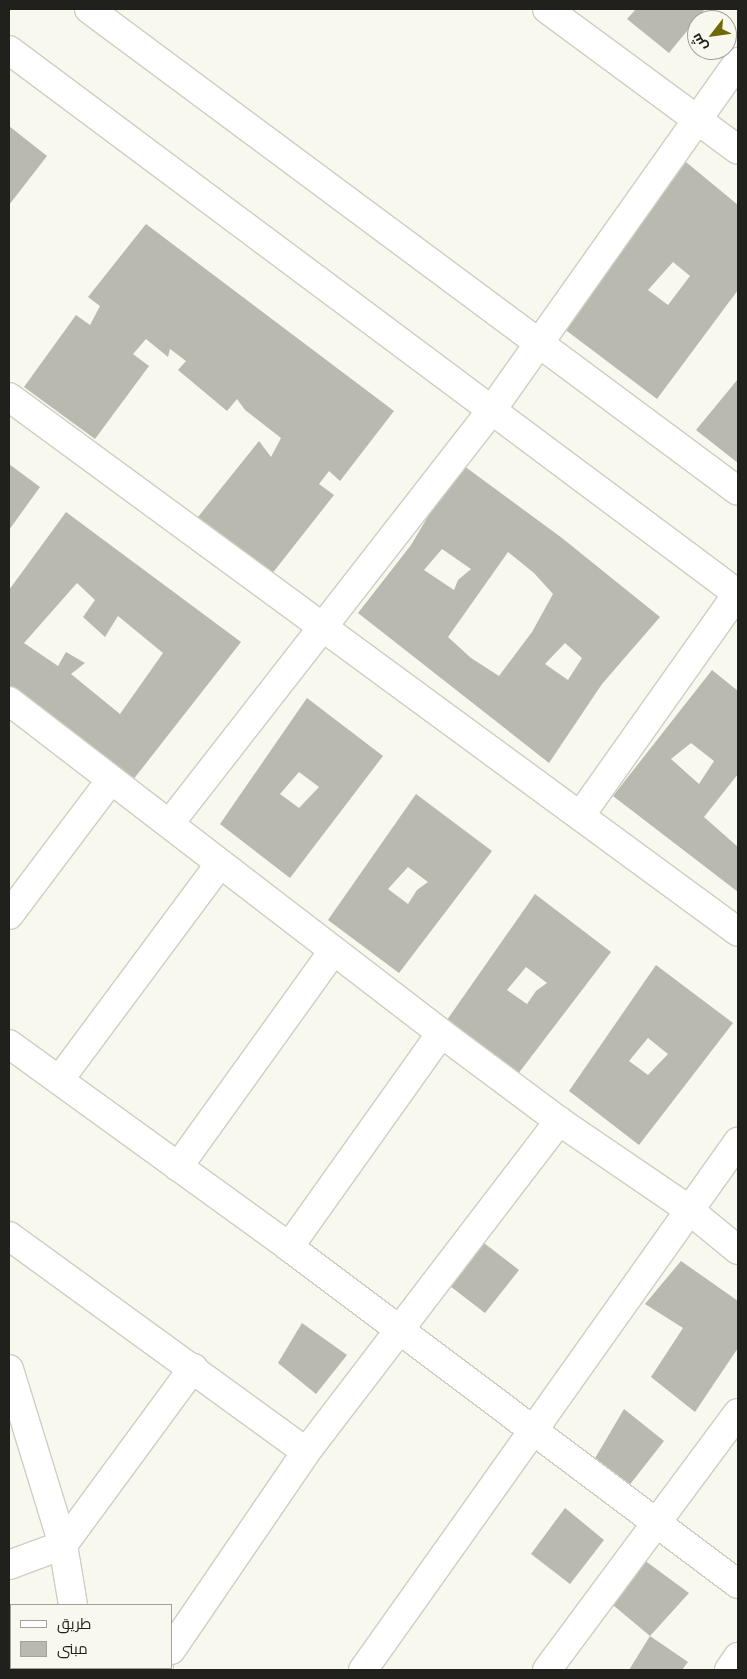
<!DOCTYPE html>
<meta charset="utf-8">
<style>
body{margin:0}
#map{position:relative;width:747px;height:1679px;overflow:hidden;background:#f8f8ee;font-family:"Alegreya Sans",Cairo,sans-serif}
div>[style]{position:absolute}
.building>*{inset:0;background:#b9b9b0}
.roads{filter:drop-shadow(1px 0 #cecec4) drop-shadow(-1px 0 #cecec4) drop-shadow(0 1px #cecec4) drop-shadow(0 -1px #cecec4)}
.minor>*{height:28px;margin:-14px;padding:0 14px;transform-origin:14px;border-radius:14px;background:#fff}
span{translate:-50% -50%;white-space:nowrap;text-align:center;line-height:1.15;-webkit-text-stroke:4px #f8f8ee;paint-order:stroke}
.frame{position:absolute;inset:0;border:10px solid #20201d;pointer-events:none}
.legend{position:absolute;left:10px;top:1604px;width:162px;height:65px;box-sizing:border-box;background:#f8f8ee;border:1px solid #a2a29a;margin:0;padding:6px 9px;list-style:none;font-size:15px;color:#20201d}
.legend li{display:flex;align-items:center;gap:10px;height:25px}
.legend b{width:25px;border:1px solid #a2a29a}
.north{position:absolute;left:687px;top:10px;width:50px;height:50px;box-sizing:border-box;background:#f8f8ee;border:1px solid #a2a29a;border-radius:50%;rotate:240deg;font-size:14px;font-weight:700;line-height:20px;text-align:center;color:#20201d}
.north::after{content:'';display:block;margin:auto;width:18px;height:22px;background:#6f6a05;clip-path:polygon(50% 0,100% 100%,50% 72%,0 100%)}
</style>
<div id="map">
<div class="building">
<i style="clip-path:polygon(636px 9px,705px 9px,669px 53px,627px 19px)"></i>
<i style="clip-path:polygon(9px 126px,47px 156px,9px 205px)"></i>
<i style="clip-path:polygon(evenodd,686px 162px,738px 205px,738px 290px,657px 399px,563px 328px,686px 162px,673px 262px,690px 276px,668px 305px,648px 290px,673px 262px)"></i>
<i style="clip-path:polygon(146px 224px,394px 411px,340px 481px,329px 471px,319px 484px,334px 495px,271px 575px,198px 517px,259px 441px,271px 457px,281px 438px,245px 410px,237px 399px,227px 411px,178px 370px,186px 361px,170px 349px,168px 357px,146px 339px,133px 354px,149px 366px,95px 439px,24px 387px,76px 315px,90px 325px,100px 306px,88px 297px)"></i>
<i style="clip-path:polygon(738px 379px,738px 463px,696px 430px)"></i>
<i style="clip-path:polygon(evenodd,460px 463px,562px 538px,660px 617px,602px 684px,549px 763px,358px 613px,411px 545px,460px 463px,442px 549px,471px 569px,458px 580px,454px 590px,424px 570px,442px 549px,460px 463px,508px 552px,534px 573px,553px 594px,532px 632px,499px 676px,471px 658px,448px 637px,508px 552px,460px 463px,565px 643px,582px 658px,568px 680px,545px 664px,565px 643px)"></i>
<i style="clip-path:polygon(9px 464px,40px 487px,9px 530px)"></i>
<i style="clip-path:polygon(evenodd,66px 512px,241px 642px,129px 785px,9px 692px,9px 590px,66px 512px,77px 583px,95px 600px,83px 617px,105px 637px,118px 616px,163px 653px,120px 714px,71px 674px,85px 663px,66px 652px,58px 666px,24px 643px,77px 583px)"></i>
<i style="clip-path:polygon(evenodd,712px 670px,738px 691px,738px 774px,704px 817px,738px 847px,738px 892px,613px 796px,712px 670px,691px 743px,714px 761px,699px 784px,671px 759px,691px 743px)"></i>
<i style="clip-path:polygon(evenodd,307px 698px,383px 756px,290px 878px,220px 824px,307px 698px,299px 772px,319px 787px,299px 808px,280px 794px,299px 772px)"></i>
<i style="clip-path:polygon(evenodd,416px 794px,492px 851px,399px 973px,328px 920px,416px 794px,408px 867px,428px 882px,417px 890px,408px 904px,388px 889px,408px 867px)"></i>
<i style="clip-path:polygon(evenodd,535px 894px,611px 952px,518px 1074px,447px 1020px,535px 894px,526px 967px,547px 983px,536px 991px,527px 1004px,507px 990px,526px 967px)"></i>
<i style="clip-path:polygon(evenodd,656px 965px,733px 1023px,639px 1145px,569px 1091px,656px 965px,648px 1038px,668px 1054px,648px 1075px,629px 1061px,648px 1038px)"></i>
<i style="clip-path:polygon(484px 1243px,519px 1270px,485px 1313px,450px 1286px)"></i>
<i style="clip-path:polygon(681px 1261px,738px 1301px,738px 1348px,695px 1412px,651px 1377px,683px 1328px,645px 1304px)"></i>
<i style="clip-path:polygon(302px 1323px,347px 1355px,316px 1394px,278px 1363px)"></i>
<i style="clip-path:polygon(624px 1409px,664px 1441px,628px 1487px,594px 1460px)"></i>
<i style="clip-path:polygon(565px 1508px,604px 1540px,570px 1584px,531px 1554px)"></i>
<i style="clip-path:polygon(640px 1557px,689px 1593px,650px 1636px,613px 1605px)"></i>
<i style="clip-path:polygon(650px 1636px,688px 1662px,682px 1670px,629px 1670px)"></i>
</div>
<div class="roads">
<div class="minor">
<i style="left:89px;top:9px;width:808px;rotate:36.6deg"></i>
<i style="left:547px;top:9px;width:237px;rotate:36.4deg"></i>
<i style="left:9px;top:50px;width:910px;rotate:36.73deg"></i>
<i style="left:9px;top:397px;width:904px;rotate:36.27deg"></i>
<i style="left:9px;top:701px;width:545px;rotate:37.54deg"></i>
<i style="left:441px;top:1033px;width:147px;rotate:36.7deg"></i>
<i style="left:559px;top:1121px;width:156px;rotate:34.3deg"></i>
<i style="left:688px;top:1209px;width:65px;rotate:39.4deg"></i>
<i style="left:580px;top:816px;width:272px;rotate:-54.7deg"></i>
<i style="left:170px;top:823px;width:522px;rotate:-52.08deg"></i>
<i style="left:491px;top:411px;width:428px;rotate:-54.7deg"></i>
<i style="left:9px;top:915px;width:168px;rotate:-53deg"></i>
<i style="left:9px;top:1044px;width:346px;rotate:35.9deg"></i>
<i style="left:289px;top:1247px;width:561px;rotate:36.89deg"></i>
<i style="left:60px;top:1079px;width:267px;rotate:-53.4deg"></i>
<i style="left:178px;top:1167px;width:266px;rotate:-54.3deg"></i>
<i style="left:9px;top:1236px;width:367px;rotate:36deg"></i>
<i style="left:289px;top:1247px;width:262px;rotate:-54.6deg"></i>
<i style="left:9px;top:1369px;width:184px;rotate:72.9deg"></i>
<i style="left:63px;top:1545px;width:61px;rotate:80.5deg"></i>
<i style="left:9px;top:1565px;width:58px;rotate:-20.3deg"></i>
<i style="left:63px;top:1545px;width:220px;rotate:-53.7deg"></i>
<i style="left:171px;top:1650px;width:240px;rotate:-55.7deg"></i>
<i style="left:306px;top:1452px;width:417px;rotate:-52.6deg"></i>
<i style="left:9px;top:1657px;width:4px;rotate:63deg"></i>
<i style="left:84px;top:1668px;width:2px;rotate:63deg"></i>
<i style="left:158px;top:1670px;width:2px;rotate:-63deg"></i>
<i style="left:363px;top:1670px;width:648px;rotate:-54.62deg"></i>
<i style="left:547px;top:1670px;width:320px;rotate:-53.4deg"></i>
<i style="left:729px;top:1670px;width:16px;rotate:-55deg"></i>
</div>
</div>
<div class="frame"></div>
<ul class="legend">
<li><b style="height:6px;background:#fff"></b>طريق</li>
<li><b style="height:14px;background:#b9b9b0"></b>مبنى</li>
</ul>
<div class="north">ش</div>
</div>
